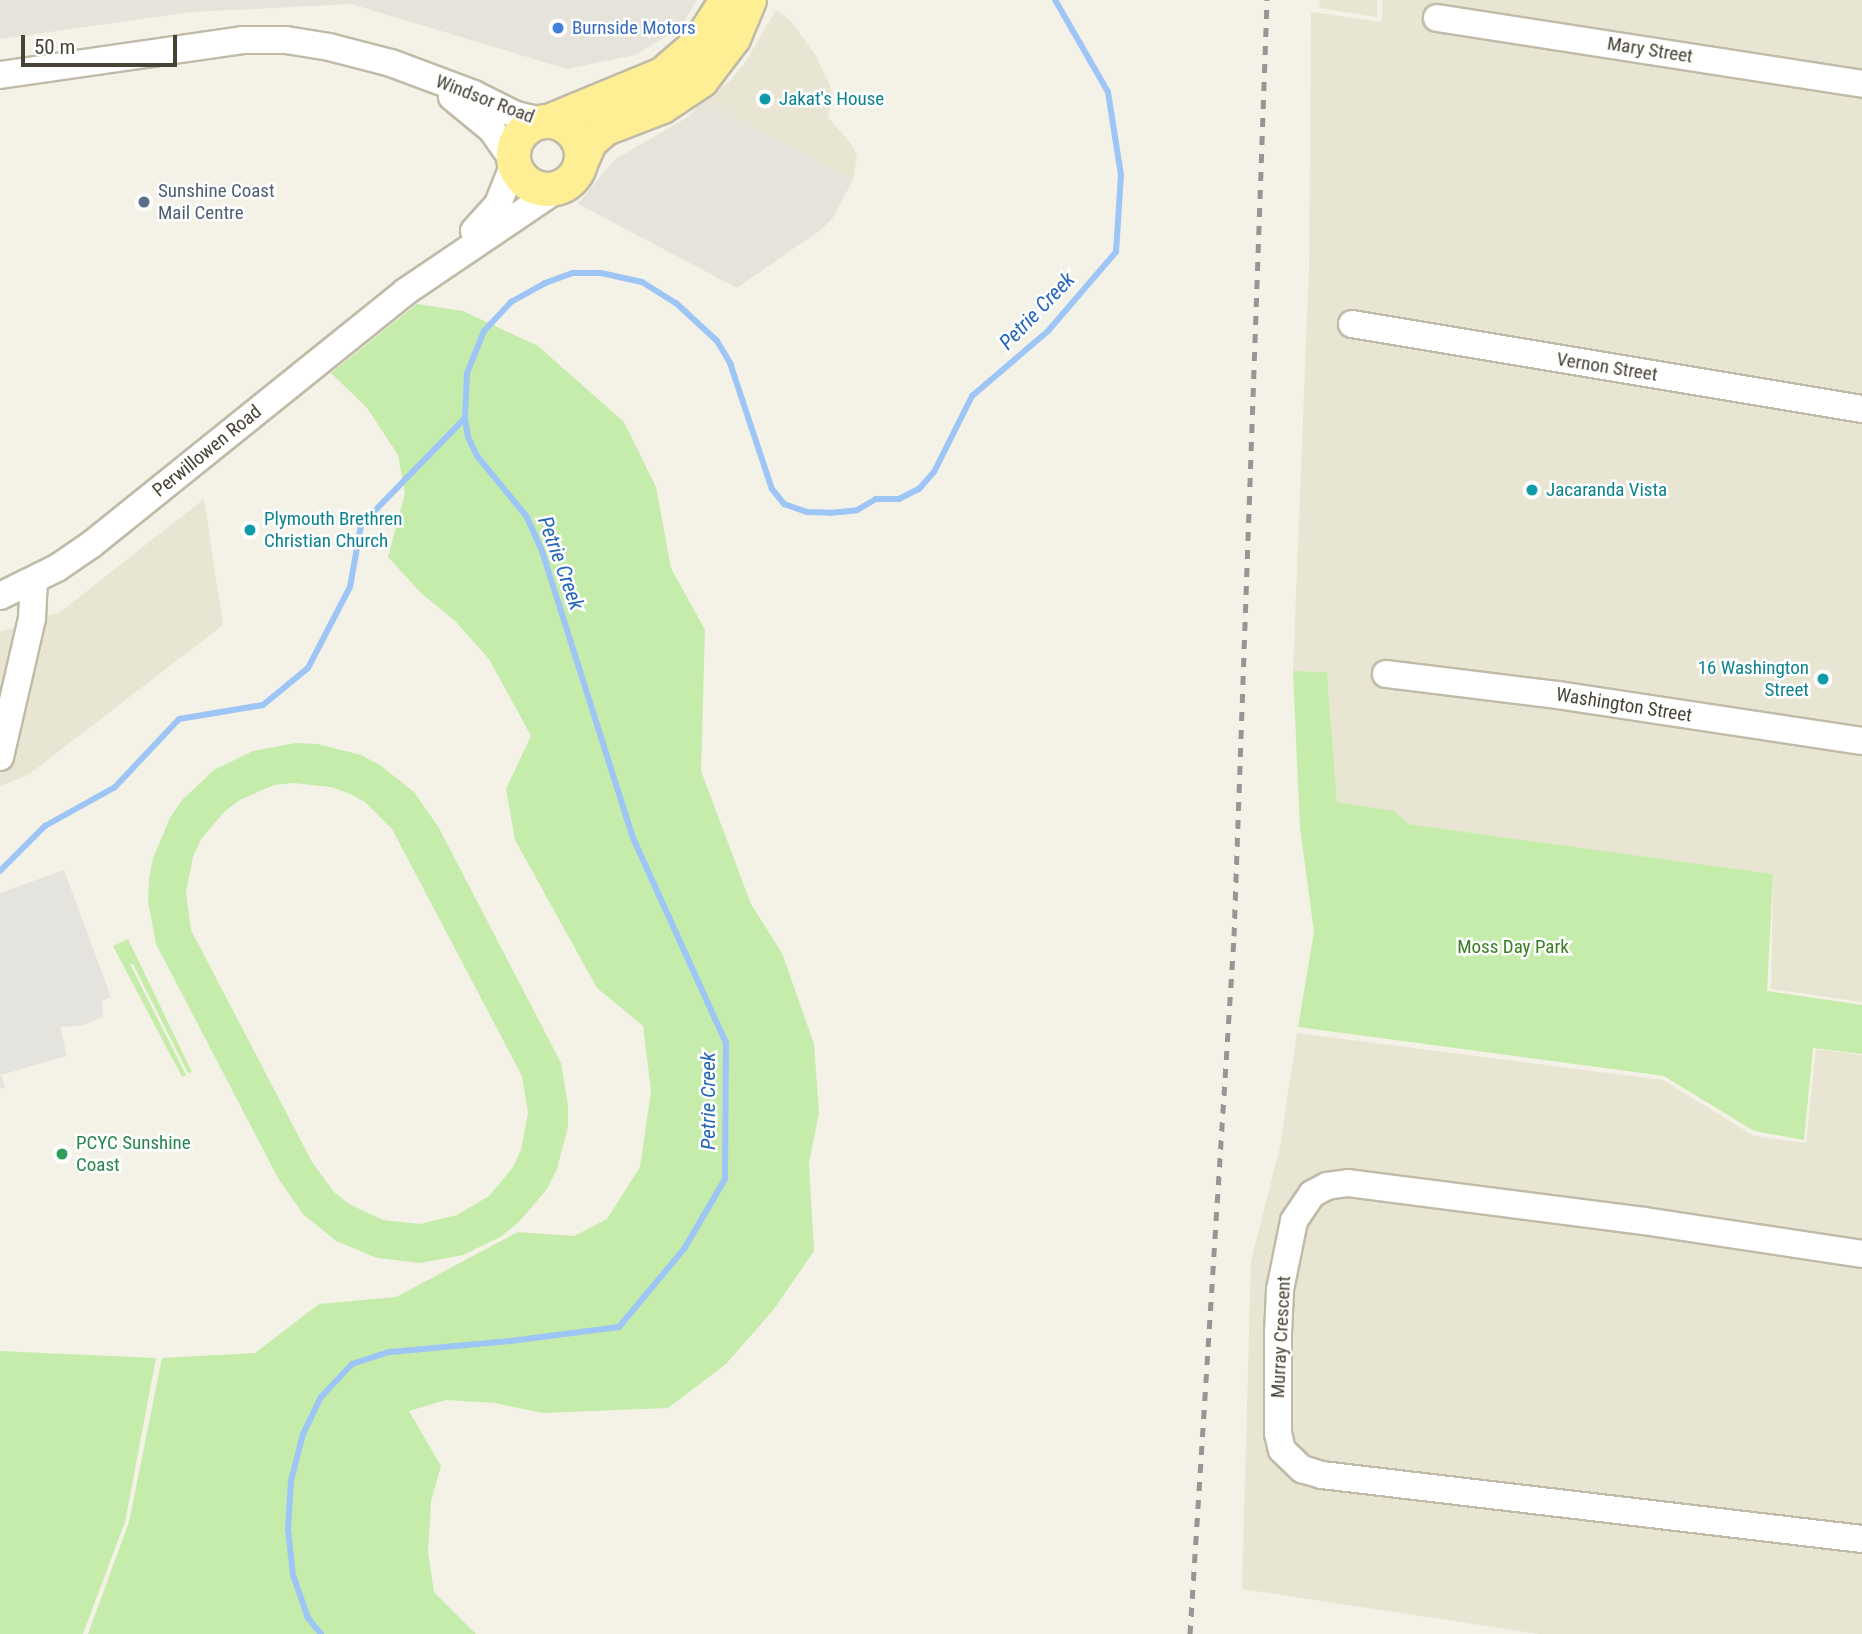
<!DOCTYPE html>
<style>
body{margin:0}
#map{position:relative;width:1862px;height:1634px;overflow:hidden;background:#f4f2e6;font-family:"Roboto Condensed",sans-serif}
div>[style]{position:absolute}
.residential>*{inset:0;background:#e9e5d3}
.industrial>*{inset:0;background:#e6e3db}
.green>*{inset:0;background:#c6ecab}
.parking>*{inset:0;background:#e5e3de}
.stream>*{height:6px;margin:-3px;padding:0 3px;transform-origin:3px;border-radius:3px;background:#9dc5f6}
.roads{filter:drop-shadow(2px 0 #c0bba8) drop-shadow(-2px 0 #c0bba8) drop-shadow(0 2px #c0bba8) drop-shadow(0 -2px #c0bba8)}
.minor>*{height:26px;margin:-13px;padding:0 13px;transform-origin:13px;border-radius:13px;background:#fff}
.major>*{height:33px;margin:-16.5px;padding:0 16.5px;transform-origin:16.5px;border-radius:16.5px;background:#ffef94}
.major>.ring{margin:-16.5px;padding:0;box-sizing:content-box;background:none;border:33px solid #ffef94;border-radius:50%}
.rail>*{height:5px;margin-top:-2.5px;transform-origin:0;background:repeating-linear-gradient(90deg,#969696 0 9px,transparent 0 18px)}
.dots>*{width:19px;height:19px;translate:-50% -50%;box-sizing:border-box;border:4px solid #fff;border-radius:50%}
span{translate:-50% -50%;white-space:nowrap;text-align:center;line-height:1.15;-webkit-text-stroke:5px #fff;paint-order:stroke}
.shop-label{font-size:19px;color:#366cbe}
.left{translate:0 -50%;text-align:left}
.street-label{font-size:19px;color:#474335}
.culture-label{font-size:19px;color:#0d838f}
.right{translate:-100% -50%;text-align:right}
.service-label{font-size:19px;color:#4e5e75}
.park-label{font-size:19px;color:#397e23}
.leisure-label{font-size:19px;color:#27864d}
.water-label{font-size:21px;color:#2567bb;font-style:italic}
.scale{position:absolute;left:21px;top:35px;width:156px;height:32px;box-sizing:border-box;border:4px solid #474335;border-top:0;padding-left:9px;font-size:21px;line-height:24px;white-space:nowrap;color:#474335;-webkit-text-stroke:5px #fff;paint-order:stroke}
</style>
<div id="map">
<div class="residential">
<i style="clip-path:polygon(1320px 0,1377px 0,1377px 17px,1319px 8px)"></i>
<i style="clip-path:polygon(1382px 0,1862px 0,1862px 1002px,1771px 989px,1773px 874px,1408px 824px,1395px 811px,1337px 802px,1327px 672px,1293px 671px,1309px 268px,1311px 12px,1382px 22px)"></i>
<i style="clip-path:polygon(776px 10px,790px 20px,816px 56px,829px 83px,833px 96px,828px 117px,852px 145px,857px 156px,853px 180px,704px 100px,730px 81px,746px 61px)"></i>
<i style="clip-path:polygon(204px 499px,223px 625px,28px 775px,0 786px,0 632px,60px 612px)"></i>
<i style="clip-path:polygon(1297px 1033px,1663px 1080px,1754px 1136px,1806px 1143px,1816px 1049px,1862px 1055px,1862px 1634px,1539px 1634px,1242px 1589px,1251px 1261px,1280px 1147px)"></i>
</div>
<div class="industrial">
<i style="clip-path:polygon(0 0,697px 0,681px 27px,635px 55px,567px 69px,351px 4px,192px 12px,0 39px)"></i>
<i style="clip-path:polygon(704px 100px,853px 180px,832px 219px,819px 231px,737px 288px,578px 204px,614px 160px,688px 117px)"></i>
</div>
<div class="green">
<i style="clip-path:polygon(417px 304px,463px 311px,538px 346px,624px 422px,656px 487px,671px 568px,705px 630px,701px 771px,751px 904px,782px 953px,814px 1044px,819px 1113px,809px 1163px,814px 1251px,774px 1309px,726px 1364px,668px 1408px,543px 1413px,495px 1403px,446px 1400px,409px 1411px,441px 1466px,431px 1501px,428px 1552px,434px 1592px,476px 1634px,88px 1634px,129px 1522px,162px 1358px,255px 1353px,319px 1304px,396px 1297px,518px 1232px,574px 1236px,607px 1219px,640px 1167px,651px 1091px,643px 1026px,597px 988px,515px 840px,506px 789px,531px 736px,489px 659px,455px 621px,421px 593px,388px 557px,405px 493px,398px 455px,367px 408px,331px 373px)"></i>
<i style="clip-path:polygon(1293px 671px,1327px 672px,1337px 802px,1395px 811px,1408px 824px,1773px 874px,1767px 991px,1862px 1005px,1862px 1054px,1813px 1048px,1804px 1140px,1754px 1131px,1664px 1076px,1298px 1027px,1314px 932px,1300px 828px)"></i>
<i style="clip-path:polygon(evenodd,296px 743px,318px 744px,361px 755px,380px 765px,414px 792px,439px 828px,561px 1063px,568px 1105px,568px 1127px,557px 1169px,547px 1189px,519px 1222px,502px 1236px,463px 1255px,420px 1263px,377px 1258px,336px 1241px,303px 1214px,278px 1178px,156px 944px,148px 901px,149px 879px,153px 858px,170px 818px,182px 800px,214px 770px,253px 751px,296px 743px,293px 783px,331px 787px,348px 793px,365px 802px,392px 829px,522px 1076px,528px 1113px,521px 1150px,513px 1167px,489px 1196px,457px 1215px,420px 1224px,383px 1220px,349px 1204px,334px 1192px,312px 1162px,191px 930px,186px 893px,193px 857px,201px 839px,225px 811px,240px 800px,274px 785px,293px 783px)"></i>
<i style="clip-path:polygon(128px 939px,192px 1072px,188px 1073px,133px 964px,130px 964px,186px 1075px,182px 1077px,113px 946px)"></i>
<i style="clip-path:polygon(0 1351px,156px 1358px,125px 1522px,83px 1634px,0 1634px)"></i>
</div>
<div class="parking">
<i style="clip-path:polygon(64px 870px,111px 997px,102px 1001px,103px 1017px,81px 1026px,60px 1027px,67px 1056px,1px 1075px,5px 1087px,0 1089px,0 893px)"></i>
</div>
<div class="stream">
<i style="left:0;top:871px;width:64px;rotate:-45deg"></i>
<i style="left:45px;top:826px;width:80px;rotate:-29.1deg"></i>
<i style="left:115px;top:787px;width:93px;rotate:-46.7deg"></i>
<i style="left:179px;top:719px;width:85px;rotate:-9.5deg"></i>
<i style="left:263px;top:705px;width:58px;rotate:-39.4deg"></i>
<i style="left:308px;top:668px;width:91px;rotate:-62.6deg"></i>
<i style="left:350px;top:587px;width:63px;rotate:-79.9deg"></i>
<i style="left:361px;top:525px;width:149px;rotate:-45.8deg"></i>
<i style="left:321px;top:1634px;width:21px;rotate:-129deg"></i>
<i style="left:308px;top:1618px;width:46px;rotate:-109.2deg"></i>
<i style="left:293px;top:1575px;width:46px;rotate:-96.2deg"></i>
<i style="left:288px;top:1529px;width:48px;rotate:-86.4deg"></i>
<i style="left:291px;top:1481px;width:49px;rotate:-75.7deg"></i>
<i style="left:303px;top:1434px;width:41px;rotate:-64.1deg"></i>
<i style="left:321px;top:1397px;width:45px;rotate:-46.8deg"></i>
<i style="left:352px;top:1364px;width:40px;rotate:-18deg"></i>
<i style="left:390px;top:1352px;width:121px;rotate:-5.2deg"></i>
<i style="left:510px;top:1341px;width:110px;rotate:-7.3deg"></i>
<i style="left:619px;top:1327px;width:102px;rotate:-50.2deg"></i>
<i style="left:684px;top:1249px;width:81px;rotate:-59.6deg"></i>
<i style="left:725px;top:1179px;width:136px;rotate:-89.6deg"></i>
<i style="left:726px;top:1043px;width:225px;rotate:-114.4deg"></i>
<i style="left:633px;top:838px;width:301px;rotate:-107.6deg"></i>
<i style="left:542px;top:551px;width:37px;rotate:-114deg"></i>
<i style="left:527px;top:517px;width:79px;rotate:-129.3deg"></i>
<i style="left:477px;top:456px;width:21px;rotate:-115deg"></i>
<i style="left:468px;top:437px;width:19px;rotate:-99deg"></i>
<i style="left:465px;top:418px;width:45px;rotate:-87.5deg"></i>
<i style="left:467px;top:373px;width:45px;rotate:-68deg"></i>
<i style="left:484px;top:331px;width:40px;rotate:-47deg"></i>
<i style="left:511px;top:302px;width:39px;rotate:-29deg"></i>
<i style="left:545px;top:283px;width:29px;rotate:-20deg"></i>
<i style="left:572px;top:273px;width:29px"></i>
<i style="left:601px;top:273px;width:42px;rotate:12.4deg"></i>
<i style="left:642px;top:282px;width:40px;rotate:32deg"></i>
<i style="left:676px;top:303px;width:56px;rotate:42.8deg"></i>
<i style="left:717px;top:341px;width:26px;rotate:59deg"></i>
<i style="left:730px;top:363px;width:133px;rotate:71.6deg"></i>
<i style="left:772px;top:489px;width:19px;rotate:51deg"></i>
<i style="left:784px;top:504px;width:24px;rotate:19deg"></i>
<i style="left:807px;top:512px;width:23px;rotate:2deg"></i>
<i style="left:830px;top:513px;width:27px;rotate:-6deg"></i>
<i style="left:857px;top:510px;width:22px;rotate:-30deg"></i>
<i style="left:876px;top:499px;width:23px"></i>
<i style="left:899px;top:499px;width:22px;rotate:-27deg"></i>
<i style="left:919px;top:489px;width:23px;rotate:-49deg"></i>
<i style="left:934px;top:472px;width:85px;rotate:-63.4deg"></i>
<i style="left:972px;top:396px;width:100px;rotate:-40.5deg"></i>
<i style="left:1048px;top:331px;width:104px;rotate:-49.3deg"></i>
<i style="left:1116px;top:252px;width:77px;rotate:-86.3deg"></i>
<i style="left:1121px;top:175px;width:84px;rotate:-98.9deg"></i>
<i style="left:1108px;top:92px;width:106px;rotate:-119.9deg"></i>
</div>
<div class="roads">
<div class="minor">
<i style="left:1437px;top:18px;width:430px;rotate:8.8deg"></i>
<i style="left:0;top:75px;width:245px;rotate:-8.2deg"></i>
<i style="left:242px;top:40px;width:44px"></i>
<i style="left:286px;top:40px;width:44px;rotate:9.2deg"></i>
<i style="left:329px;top:47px;width:64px;rotate:14.5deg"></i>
<i style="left:391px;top:63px;width:89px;rotate:20.5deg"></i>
<i style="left:474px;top:94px;width:47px;rotate:26.6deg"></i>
<i style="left:516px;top:115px;width:28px;rotate:13deg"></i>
<i style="left:452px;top:97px;width:52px;rotate:39.5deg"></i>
<i style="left:492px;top:130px;width:39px;rotate:55deg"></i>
<i style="left:474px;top:231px;width:36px;rotate:-48deg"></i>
<i style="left:498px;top:204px;width:43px;rotate:-68.2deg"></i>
<i style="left:1352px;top:324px;width:517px;rotate:9.46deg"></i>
<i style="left:0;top:596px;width:64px;rotate:-26.2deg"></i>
<i style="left:57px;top:568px;width:42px;rotate:-34.4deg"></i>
<i style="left:92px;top:544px;width:402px;rotate:-38.8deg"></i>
<i style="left:405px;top:292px;width:194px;rotate:-34.1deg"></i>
<i style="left:1386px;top:674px;width:173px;rotate:7deg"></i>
<i style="left:1558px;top:695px;width:307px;rotate:8.6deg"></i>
<i style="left:0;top:757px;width:143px;rotate:-77deg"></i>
<i style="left:32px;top:618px;width:38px;rotate:-87deg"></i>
<i style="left:1862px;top:1254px;width:220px;rotate:-171.4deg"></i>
<i style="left:1644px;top:1221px;width:298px;rotate:-172.7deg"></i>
<i style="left:1348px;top:1183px;width:21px;rotate:172deg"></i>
<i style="left:1327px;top:1186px;width:17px;rotate:152deg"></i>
<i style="left:1312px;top:1194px;width:32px;rotate:124deg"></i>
<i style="left:1294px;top:1221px;width:70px;rotate:101.5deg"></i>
<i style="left:1280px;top:1290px;width:44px;rotate:92.6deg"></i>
<i style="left:1278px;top:1334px;width:99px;rotate:90deg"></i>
<i style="left:1278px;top:1433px;width:17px;rotate:77deg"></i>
<i style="left:1282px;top:1450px;width:28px;rotate:44deg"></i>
<i style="left:1302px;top:1469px;width:21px;rotate:17deg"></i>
<i style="left:1322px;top:1475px;width:544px;rotate:6.76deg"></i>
</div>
<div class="major">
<i style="left:548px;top:121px;width:123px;rotate:-22.4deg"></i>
<i style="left:662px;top:74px;width:49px;rotate:-40.9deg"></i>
<i style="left:699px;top:42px;width:50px;rotate:-57.3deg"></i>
<i class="ring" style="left:513px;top:121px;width:35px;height:35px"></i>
<i style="left:580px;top:163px;width:24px;rotate:-66deg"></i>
<i style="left:590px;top:141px;width:20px;rotate:-41deg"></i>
<i style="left:605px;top:128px;width:61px;rotate:-21.1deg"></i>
<i style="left:662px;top:106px;width:47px;rotate:-33.7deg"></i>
<i style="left:701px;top:80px;width:53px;rotate:-52.7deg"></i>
<i style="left:733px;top:38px;width:41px;rotate:-67.2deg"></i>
</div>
</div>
<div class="rail">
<i style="left:1190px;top:1634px;width:699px;rotate:-86.39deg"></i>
<i style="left:1234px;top:936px;width:937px;rotate:-87.98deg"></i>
</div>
<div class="dots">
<i style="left:558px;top:28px;background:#3f7fe0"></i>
<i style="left:765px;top:99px;background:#0f9aa8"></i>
<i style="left:144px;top:202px;background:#5c6f8a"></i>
<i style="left:1532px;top:490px;background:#0f9aa8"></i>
<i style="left:250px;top:530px;background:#0f9aa8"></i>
<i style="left:1823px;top:679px;background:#0f9aa8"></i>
<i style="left:62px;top:1154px;background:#2e9e5b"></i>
</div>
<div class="shop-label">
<span class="left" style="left:572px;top:28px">Burnside Motors</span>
</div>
<div class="street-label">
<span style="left:1650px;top:50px;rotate:9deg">Mary Street</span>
<span style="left:485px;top:99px;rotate:21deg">Windsor Road</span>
<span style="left:1607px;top:367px;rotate:9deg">Vernon Street</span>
<span style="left:207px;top:451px;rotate:-39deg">Perwillowen Road</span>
<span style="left:1624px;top:705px;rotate:9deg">Washington Street</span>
<span style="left:1281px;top:1337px;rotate:-87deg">Murray Crescent</span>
</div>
<div class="culture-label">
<span class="left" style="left:779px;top:99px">Jakat's House</span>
<span class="left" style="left:1546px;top:490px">Jacaranda Vista</span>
<span class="left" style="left:264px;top:530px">Plymouth Brethren<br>Christian Church</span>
<span class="right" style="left:1809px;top:679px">16 Washington<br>Street</span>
</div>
<div class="service-label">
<span class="left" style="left:158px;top:202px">Sunshine Coast<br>Mail Centre</span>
</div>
<div class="park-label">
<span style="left:1513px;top:947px">Moss Day Park</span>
</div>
<div class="leisure-label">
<span class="left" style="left:76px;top:1154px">PCYC Sunshine<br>Coast</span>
</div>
<div class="water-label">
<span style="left:1037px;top:311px;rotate:-46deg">Petrie Creek</span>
<span style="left:561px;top:563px;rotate:70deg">Petrie Creek</span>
<span style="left:708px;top:1101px;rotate:-90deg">Petrie Creek</span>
</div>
<div class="scale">50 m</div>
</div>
